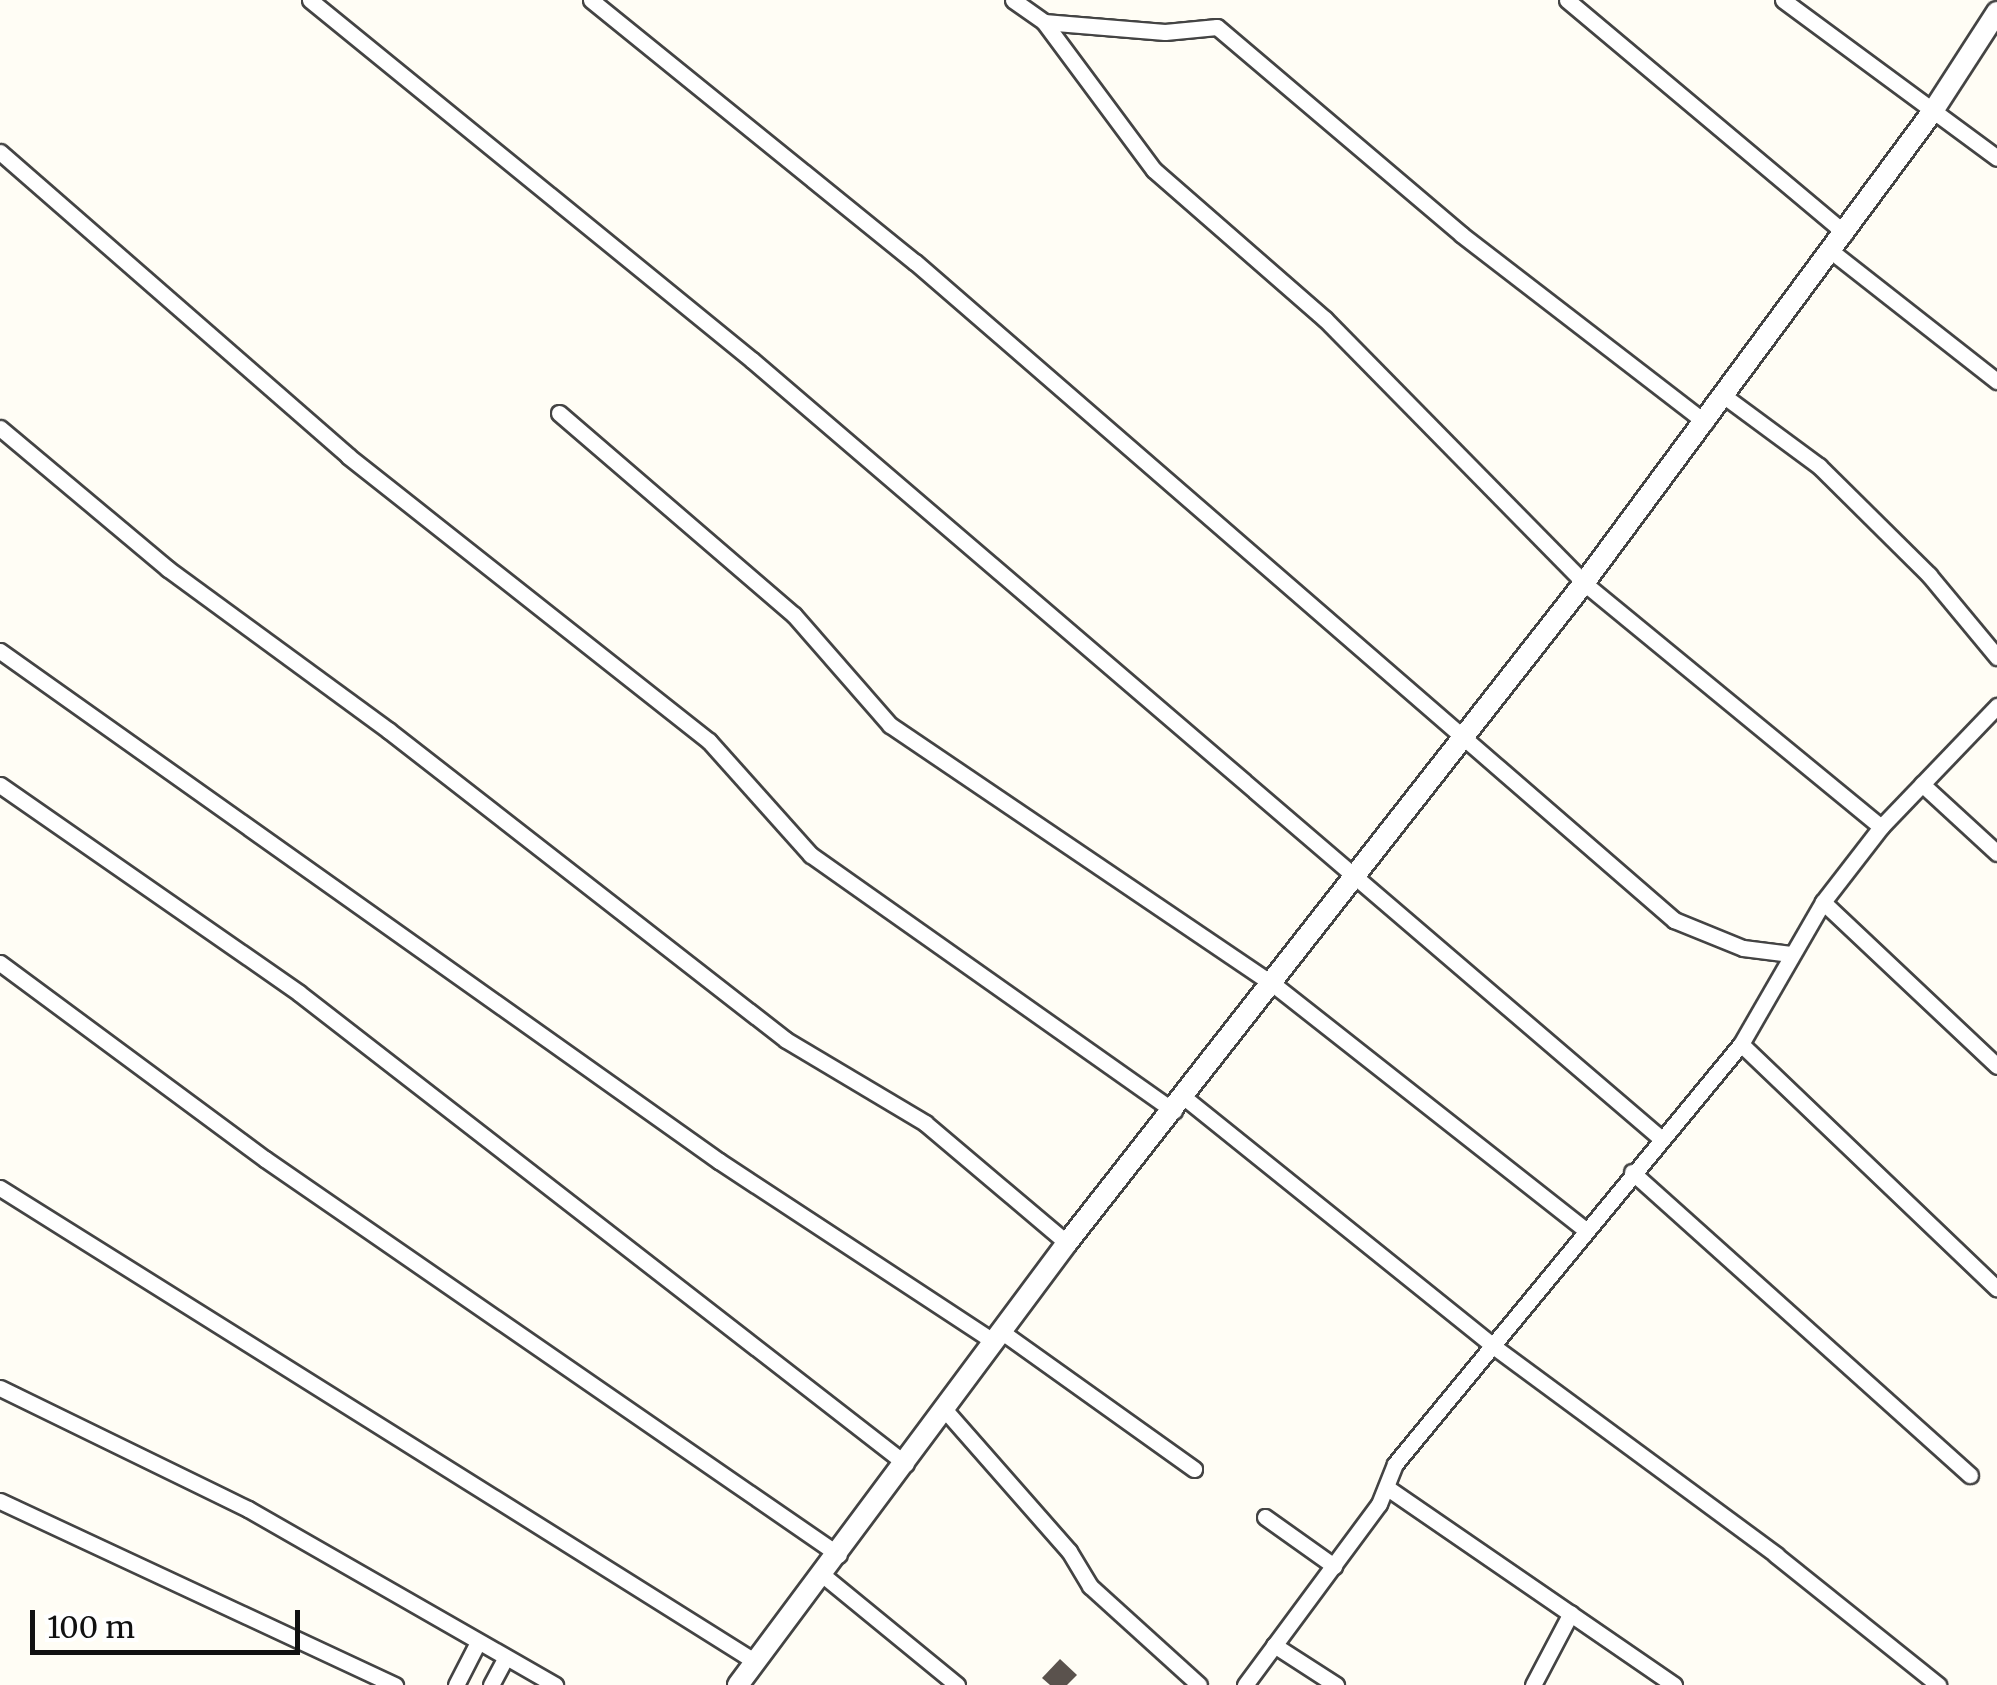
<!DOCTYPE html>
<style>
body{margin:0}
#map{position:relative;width:1997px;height:1685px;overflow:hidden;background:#fffdf5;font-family:Merriweather,serif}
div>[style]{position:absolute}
.building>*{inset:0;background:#5a524d}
.roads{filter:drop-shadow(2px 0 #444) drop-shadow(-2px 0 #444) drop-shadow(0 2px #444) drop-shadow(0 -2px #444)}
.minor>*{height:15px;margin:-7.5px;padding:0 7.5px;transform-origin:7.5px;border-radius:7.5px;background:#fff}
.tertiary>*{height:20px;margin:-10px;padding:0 10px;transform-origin:10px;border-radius:10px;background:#fff}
span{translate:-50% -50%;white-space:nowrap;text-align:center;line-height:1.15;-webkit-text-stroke:10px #fff;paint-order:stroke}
.scale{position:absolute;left:30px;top:1610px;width:270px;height:45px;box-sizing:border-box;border:5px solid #111;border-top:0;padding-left:12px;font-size:30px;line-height:35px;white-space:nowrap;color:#111;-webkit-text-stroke:8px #fff;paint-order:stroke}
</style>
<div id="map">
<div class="building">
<i style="clip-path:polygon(1060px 1659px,1077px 1675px,1067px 1685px,1050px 1685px,1042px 1678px)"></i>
</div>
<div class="roads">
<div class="minor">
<i style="left:310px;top:0;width:570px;rotate:39.16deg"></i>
<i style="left:752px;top:360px;width:1193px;rotate:40.58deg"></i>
<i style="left:591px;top:0;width:417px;rotate:39deg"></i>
<i style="left:915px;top:262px;width:1005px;rotate:40.92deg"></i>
<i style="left:1674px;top:920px;width:74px;rotate:22.1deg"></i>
<i style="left:1743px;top:948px;width:48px;rotate:7.1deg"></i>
<i style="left:1013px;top:0;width:38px;rotate:35deg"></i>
<i style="left:1044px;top:22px;width:184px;rotate:53.4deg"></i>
<i style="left:1154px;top:170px;width:227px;rotate:41.1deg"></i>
<i style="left:1325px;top:319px;width:370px;rotate:45.5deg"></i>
<i style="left:1584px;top:583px;width:384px;rotate:39.4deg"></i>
<i style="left:1567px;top:0;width:363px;rotate:40deg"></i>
<i style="left:1783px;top:0;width:266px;rotate:36.4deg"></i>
<i style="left:1044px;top:22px;width:121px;rotate:4.7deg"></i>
<i style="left:1165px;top:32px;width:52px;rotate:-5.5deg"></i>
<i style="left:1217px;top:27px;width:321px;rotate:40.3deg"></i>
<i style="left:1462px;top:235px;width:307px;rotate:37.6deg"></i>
<i style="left:0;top:152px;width:462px;rotate:41.1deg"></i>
<i style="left:348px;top:456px;width:460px;rotate:38.3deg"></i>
<i style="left:709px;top:741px;width:153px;rotate:48.2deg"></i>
<i style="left:811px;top:855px;width:444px;rotate:35.2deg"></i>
<i style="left:1831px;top:251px;width:211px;rotate:38.1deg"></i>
<i style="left:1724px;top:396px;width:118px;rotate:36.4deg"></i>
<i style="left:1819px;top:466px;width:155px;rotate:44.7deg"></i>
<i style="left:1929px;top:575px;width:107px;rotate:50.3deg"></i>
<i style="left:559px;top:413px;width:310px;rotate:40.7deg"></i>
<i style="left:794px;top:615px;width:146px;rotate:48.9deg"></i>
<i style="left:890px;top:725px;width:462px;rotate:34.1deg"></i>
<i style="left:1273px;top:984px;width:396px;rotate:38.2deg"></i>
<i style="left:0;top:428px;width:219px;rotate:40deg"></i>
<i style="left:168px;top:569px;width:273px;rotate:36.2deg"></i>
<i style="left:388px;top:730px;width:504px;rotate:37.91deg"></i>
<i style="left:786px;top:1040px;width:162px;rotate:30.8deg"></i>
<i style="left:925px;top:1123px;width:186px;rotate:40.2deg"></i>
<i style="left:0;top:651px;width:882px;rotate:35.35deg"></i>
<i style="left:719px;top:1161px;width:330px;rotate:33.3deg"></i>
<i style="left:1922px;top:784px;width:102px;rotate:42.6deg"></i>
<i style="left:0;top:785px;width:364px;rotate:34.8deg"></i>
<i style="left:299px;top:993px;width:768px;rotate:37.81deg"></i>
<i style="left:1823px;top:902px;width:239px;rotate:43.3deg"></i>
<i style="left:0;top:963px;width:330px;rotate:36.5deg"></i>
<i style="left:265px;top:1159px;width:697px;rotate:34.6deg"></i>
<i style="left:1741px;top:1044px;width:354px;rotate:43.7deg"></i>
<i style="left:1185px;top:1098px;width:395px;rotate:38.8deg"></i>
<i style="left:1493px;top:1346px;width:352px;rotate:36.4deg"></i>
<i style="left:1776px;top:1555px;width:208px;rotate:38.7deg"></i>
<i style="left:1632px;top:1172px;width:454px;rotate:41.9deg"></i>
<i style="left:0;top:1188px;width:892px;rotate:32.09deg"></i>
<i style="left:1002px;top:1332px;width:236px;rotate:35.5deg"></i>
<i style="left:0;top:1388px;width:276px;rotate:26deg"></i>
<i style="left:248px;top:1509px;width:354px;rotate:29.8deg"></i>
<i style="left:945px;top:1410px;width:188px;rotate:48.7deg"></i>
<i style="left:1069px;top:1551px;width:41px;rotate:59deg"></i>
<i style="left:1090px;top:1586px;width:147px;rotate:42.2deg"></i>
<i style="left:1389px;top:1489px;width:346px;rotate:34.5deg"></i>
<i style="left:0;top:1501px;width:436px;rotate:25deg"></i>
<i style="left:1265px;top:1517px;width:85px;rotate:35.4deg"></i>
<i style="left:824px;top:1576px;width:172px;rotate:39.3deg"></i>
<i style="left:1274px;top:1645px;width:74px;rotate:32.8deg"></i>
<i style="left:456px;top:1685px;width:46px;rotate:-62.9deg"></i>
<i style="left:491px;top:1685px;width:27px;rotate:-62deg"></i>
<i style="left:1245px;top:1685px;width:225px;rotate:-53.5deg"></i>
<i style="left:1379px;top:1504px;width:43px;rotate:-68.2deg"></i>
<i style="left:1395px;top:1464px;width:544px;rotate:-50.52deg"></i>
<i style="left:1741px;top:1044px;width:164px;rotate:-60deg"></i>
<i style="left:1823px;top:902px;width:95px;rotate:-52.3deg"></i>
<i style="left:1881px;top:827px;width:168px;rotate:-46.2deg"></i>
<i style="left:1533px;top:1685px;width:81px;rotate:-62.2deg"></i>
</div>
<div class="tertiary">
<i style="left:738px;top:1685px;width:551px;rotate:-53.34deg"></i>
<i style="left:1067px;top:1243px;width:838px;rotate:-51.93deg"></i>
<i style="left:1584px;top:583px;width:587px;rotate:-53.52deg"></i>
<i style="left:1933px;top:111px;width:118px;rotate:-57.1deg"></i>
</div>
</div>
<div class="scale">100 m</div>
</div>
